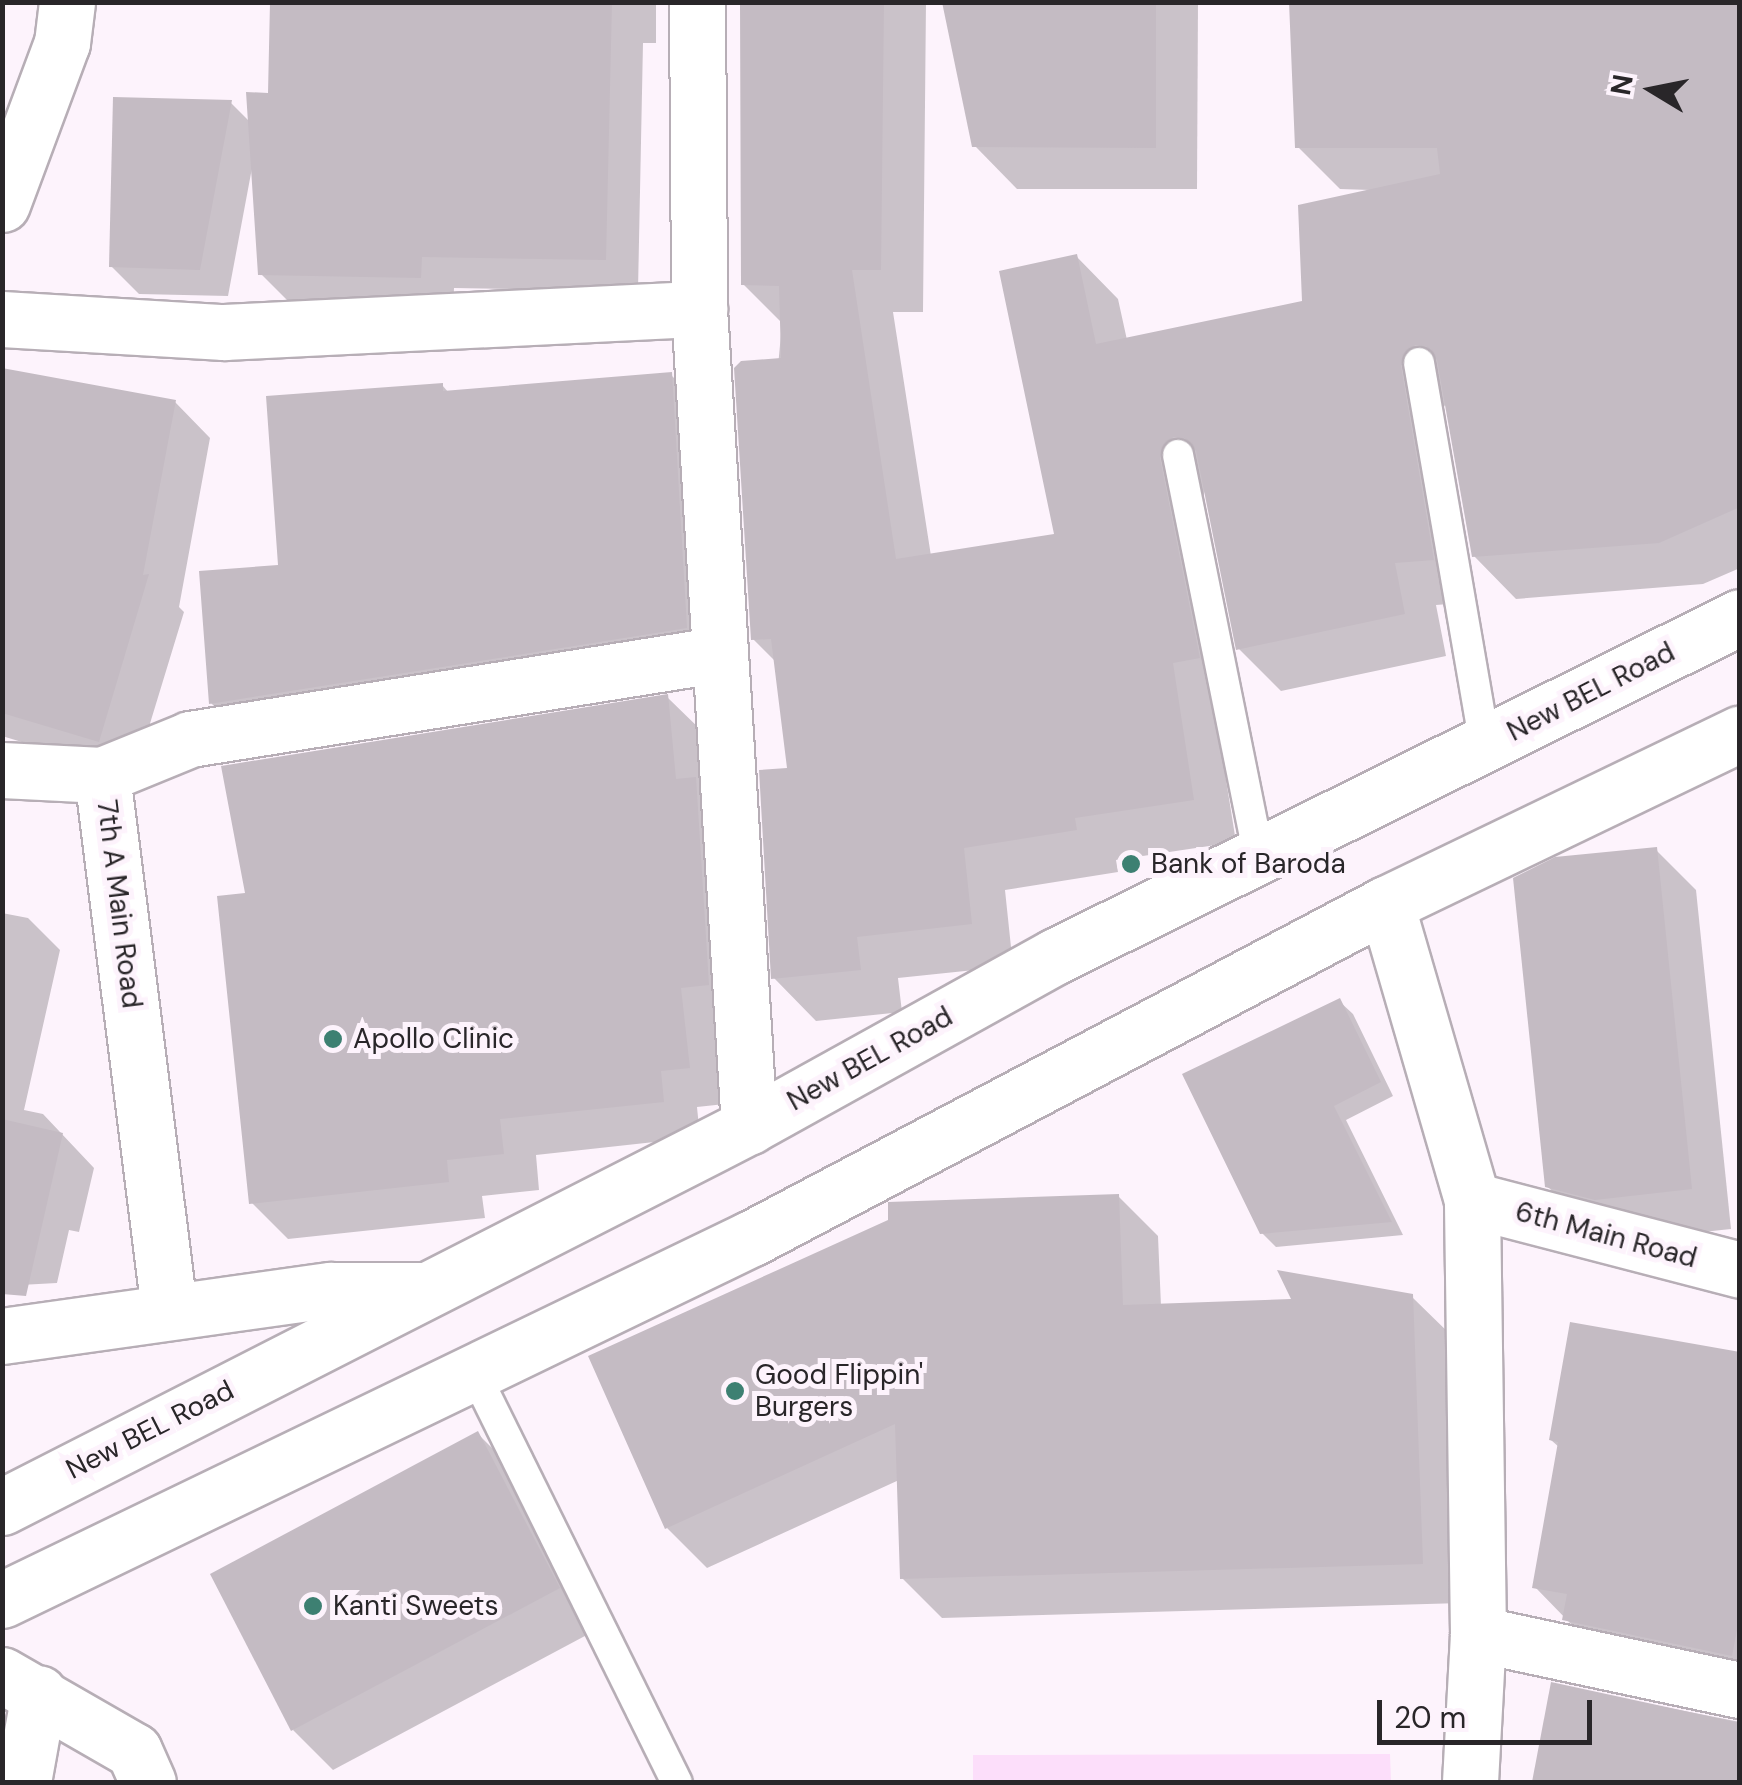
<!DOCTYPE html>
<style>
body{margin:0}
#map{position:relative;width:1742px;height:1785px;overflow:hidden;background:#fdf3fc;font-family:"DM Sans",sans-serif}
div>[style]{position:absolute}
.green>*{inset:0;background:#fcdefa}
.shadow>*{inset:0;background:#0003}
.building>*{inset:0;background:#c4bbc3}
.roads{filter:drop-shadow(2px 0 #b7aeb6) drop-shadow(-2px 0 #b7aeb6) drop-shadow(0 2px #b7aeb6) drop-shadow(0 -2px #b7aeb6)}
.service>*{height:30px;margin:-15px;padding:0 15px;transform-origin:15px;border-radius:15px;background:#fff}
.minor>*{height:55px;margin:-27.5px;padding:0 27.5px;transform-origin:27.5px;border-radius:27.5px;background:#fff}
.tertiary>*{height:55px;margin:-27.5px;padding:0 27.5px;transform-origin:27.5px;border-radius:27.5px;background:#fff}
.secondary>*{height:55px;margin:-27.5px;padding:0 27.5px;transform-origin:27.5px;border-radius:27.5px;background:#fff}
.dots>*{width:28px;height:28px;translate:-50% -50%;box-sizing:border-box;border:5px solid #fdf3fc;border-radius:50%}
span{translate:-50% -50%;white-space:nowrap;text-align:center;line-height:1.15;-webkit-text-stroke:10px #fdf3fc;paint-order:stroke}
.street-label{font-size:28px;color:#292629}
.poi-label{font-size:28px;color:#292629}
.left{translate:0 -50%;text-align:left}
.frame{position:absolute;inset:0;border:5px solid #292629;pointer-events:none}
.north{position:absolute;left:1602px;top:40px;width:100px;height:100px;-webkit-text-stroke:8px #fdf3fc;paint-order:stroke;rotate:280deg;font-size:28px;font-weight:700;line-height:40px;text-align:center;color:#292629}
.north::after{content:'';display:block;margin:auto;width:35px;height:45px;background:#292629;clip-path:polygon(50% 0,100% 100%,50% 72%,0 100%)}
.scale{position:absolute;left:1377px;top:1700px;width:215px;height:45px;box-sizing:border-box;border:5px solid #292629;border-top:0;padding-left:12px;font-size:30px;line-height:35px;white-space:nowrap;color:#292629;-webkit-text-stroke:8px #fdf3fc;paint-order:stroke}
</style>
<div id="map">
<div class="green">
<i style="clip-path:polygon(1390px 1754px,1391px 1782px,973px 1782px,973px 1755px)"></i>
</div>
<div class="shadow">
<i style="clip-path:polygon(273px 2px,656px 2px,656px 43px,643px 43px,638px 291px,454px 288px,453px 310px,293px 306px,260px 273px,252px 168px,228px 296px,139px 294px,111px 266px,231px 103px,250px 122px,271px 95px)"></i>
<i style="clip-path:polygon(744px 2px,926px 2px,923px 312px,893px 312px,931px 556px,1057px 536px,1076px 256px,1118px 299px,1127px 340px,1305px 303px,1370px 190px,1340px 189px,1298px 147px,1740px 2px,1740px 568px,1703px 584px,1516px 599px,1474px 556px,1447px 402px,1442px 410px,1475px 602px,1436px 605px,1446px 656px,1281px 691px,1239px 649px,1206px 488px,1201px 502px,1214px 705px,1236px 842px,1116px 860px,1118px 872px,1005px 890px,1013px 966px,898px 978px,902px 1012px,816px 1021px,774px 978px,790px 770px,777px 663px,753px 639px,782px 323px,743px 284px)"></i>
<i style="clip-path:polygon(944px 2px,1198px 2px,1197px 189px,1017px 189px,975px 146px)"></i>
<i style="clip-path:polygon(2px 371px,175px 402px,210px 438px,179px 607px,184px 612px,134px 776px,2px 736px)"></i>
<i style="clip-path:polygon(671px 375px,702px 406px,717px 658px,242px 734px,211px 703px,280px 567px,442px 385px,449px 393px)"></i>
<i style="clip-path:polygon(667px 697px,704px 733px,725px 1104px,697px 1107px,700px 1137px,536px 1155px,539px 1190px,482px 1196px,485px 1218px,288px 1239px,252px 1203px,248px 895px)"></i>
<i style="clip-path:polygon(1656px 850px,1696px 890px,1731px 1229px,1637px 1239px,1588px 1226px,1547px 1186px)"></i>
<i style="clip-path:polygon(2px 913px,28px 918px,60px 950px,24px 1110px,43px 1114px,94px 1168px,79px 1232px,69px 1230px,57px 1283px,2px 1286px)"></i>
<i style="clip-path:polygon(1339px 1001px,1353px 1014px,1393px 1096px,1346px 1120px,1403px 1235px,1276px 1247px,1262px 1233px)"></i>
<i style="clip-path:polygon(1118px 1196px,1158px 1236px,1161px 1306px,1412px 1297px,1453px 1337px,1462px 1603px,942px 1618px,902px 1578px,899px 1480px,707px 1568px,667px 1528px)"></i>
<i style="clip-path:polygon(1740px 1354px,1740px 1686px,1603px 1657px,1535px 1587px,1560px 1448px,1551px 1440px)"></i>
<i style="clip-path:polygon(478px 1434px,518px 1474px,598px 1629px,333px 1770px,293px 1730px)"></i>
<i style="clip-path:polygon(1553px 1685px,1740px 1722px,1740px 1782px,1535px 1782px)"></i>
</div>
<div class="building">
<i style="clip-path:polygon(270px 2px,612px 2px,606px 260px,422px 257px,421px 278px,258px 275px,246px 92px,268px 93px)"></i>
<i style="clip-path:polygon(740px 2px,884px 2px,881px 270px,852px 270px,896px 559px,1054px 534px,999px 271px,1077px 254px,1096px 344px,1302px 301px,1298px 205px,1440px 174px,1437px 148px,1295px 148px,1289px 2px,1740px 2px,1740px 507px,1659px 543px,1472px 557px,1437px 360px,1426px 346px,1415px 345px,1401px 366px,1434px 560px,1395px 563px,1405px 614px,1236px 650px,1196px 451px,1185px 438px,1173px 437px,1160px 458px,1200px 658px,1173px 663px,1194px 800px,1075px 818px,1077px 830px,964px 848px,972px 924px,857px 937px,861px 970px,771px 979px,759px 770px,787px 768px,771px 639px,751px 640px,734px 368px,741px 361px,781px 358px,779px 286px,741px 285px)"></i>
<i style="clip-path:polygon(942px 2px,1156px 2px,1156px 148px,972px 147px)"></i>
<i style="clip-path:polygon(113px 97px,232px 100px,200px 270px,109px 267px)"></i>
<i style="clip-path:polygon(2px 368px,176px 400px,143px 575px,149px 574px,99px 742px,2px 713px)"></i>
<i style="clip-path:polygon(672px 372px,687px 628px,209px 704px,199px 571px,278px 565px,266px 396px,443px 383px,443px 391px)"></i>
<i style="clip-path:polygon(668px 694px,676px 779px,696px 777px,709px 985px,681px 988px,690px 1068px,661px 1071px,664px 1102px,500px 1119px,504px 1154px,447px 1160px,449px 1182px,249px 1204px,217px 896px,245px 893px,221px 766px)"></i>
<i style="clip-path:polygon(1657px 847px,1692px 1189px,1595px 1200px,1545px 1187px,1513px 878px,1555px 857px)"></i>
<i style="clip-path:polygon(1340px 998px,1381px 1082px,1334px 1106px,1392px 1222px,1260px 1234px,1182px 1074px)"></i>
<i style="clip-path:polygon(2px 1119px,63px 1133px,26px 1296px,2px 1294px)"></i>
<i style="clip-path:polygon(1119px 1194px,1123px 1305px,1291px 1299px,1277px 1270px,1413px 1294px,1423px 1564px,900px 1579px,895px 1424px,665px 1529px,588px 1356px,888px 1220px,888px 1202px)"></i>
<i style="clip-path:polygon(1570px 1322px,1740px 1352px,1740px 1614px,1732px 1656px,1562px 1620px,1567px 1594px,1532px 1588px,1558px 1442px,1549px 1440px)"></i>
<i style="clip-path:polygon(478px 1431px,560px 1588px,291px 1731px,210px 1574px)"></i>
<i style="clip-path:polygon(1551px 1682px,1740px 1723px,1740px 1782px,1532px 1782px)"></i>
</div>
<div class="roads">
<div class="service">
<i style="left:1419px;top:363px;width:389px;rotate:80.2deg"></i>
<i style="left:1178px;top:455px;width:411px;rotate:78.6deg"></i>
<i style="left:475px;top:1374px;width:455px;rotate:63.7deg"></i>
</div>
<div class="minor">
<i style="left:697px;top:2px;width:307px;rotate:89.6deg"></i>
<i style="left:699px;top:309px;width:819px;rotate:86.5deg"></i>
<i style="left:2px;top:204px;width:172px;rotate:-69.6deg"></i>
<i style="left:62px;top:43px;width:41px;rotate:-83deg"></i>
<i style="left:2px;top:319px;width:222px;rotate:3.4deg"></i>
<i style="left:224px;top:332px;width:476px;rotate:-2.8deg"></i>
<i style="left:2px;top:770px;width:100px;rotate:2.9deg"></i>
<i style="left:102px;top:775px;width:95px;rotate:-22.2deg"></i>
<i style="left:190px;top:739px;width:532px;rotate:-9.09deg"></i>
<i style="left:102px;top:775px;width:538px;rotate:82.85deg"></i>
<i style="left:2px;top:1336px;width:332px;rotate:-8deg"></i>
<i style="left:331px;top:1290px;width:90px"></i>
<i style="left:1478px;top:1634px;width:268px;rotate:12.1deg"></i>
<i style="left:2px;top:1675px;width:152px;rotate:29.9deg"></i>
<i style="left:134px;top:1751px;width:34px;rotate:66deg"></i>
<i style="left:23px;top:1782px;width:90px;rotate:-79.8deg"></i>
<i style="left:1470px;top:1782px;width:148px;rotate:-86.9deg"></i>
<i style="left:1478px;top:1634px;width:434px;rotate:-90.8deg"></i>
</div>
<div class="tertiary">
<i style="left:1386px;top:904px;width:308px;rotate:73.8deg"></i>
<i style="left:1472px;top:1200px;width:277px;rotate:14.6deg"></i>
</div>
<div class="secondary">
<i style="left:2px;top:1507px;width:839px;rotate:-27.02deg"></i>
<i style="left:749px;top:1126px;width:351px;rotate:-29deg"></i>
<i style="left:1056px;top:956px;width:763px;rotate:-26.36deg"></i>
<i style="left:2px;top:1600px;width:833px;rotate:-25.77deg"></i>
<i style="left:752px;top:1238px;width:717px;rotate:-27.78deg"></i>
<i style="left:1386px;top:904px;width:393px;rotate:-25.7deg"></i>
</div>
</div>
<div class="dots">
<i style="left:1131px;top:864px;background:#3d8072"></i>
<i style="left:333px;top:1039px;background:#3d8072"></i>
<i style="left:735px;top:1391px;background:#3d8072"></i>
<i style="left:313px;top:1606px;background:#3d8072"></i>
</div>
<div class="street-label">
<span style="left:1591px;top:692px;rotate:-27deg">New BEL Road</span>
<span style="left:119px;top:904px;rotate:83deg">7th A Main Road</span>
<span style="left:870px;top:1059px;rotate:-29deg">New BEL Road</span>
<span style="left:1606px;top:1235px;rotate:15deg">6th Main Road</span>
<span style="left:150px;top:1430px;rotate:-27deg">New BEL Road</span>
</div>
<div class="poi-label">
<span class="left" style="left:1151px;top:864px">Bank of Baroda</span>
<span class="left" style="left:353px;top:1039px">Apollo Clinic</span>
<span class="left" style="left:755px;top:1391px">Good Flippin'<br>Burgers</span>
<span class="left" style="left:333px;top:1606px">Kanti Sweets</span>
</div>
<div class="frame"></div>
<div class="north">N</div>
<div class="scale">20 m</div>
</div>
